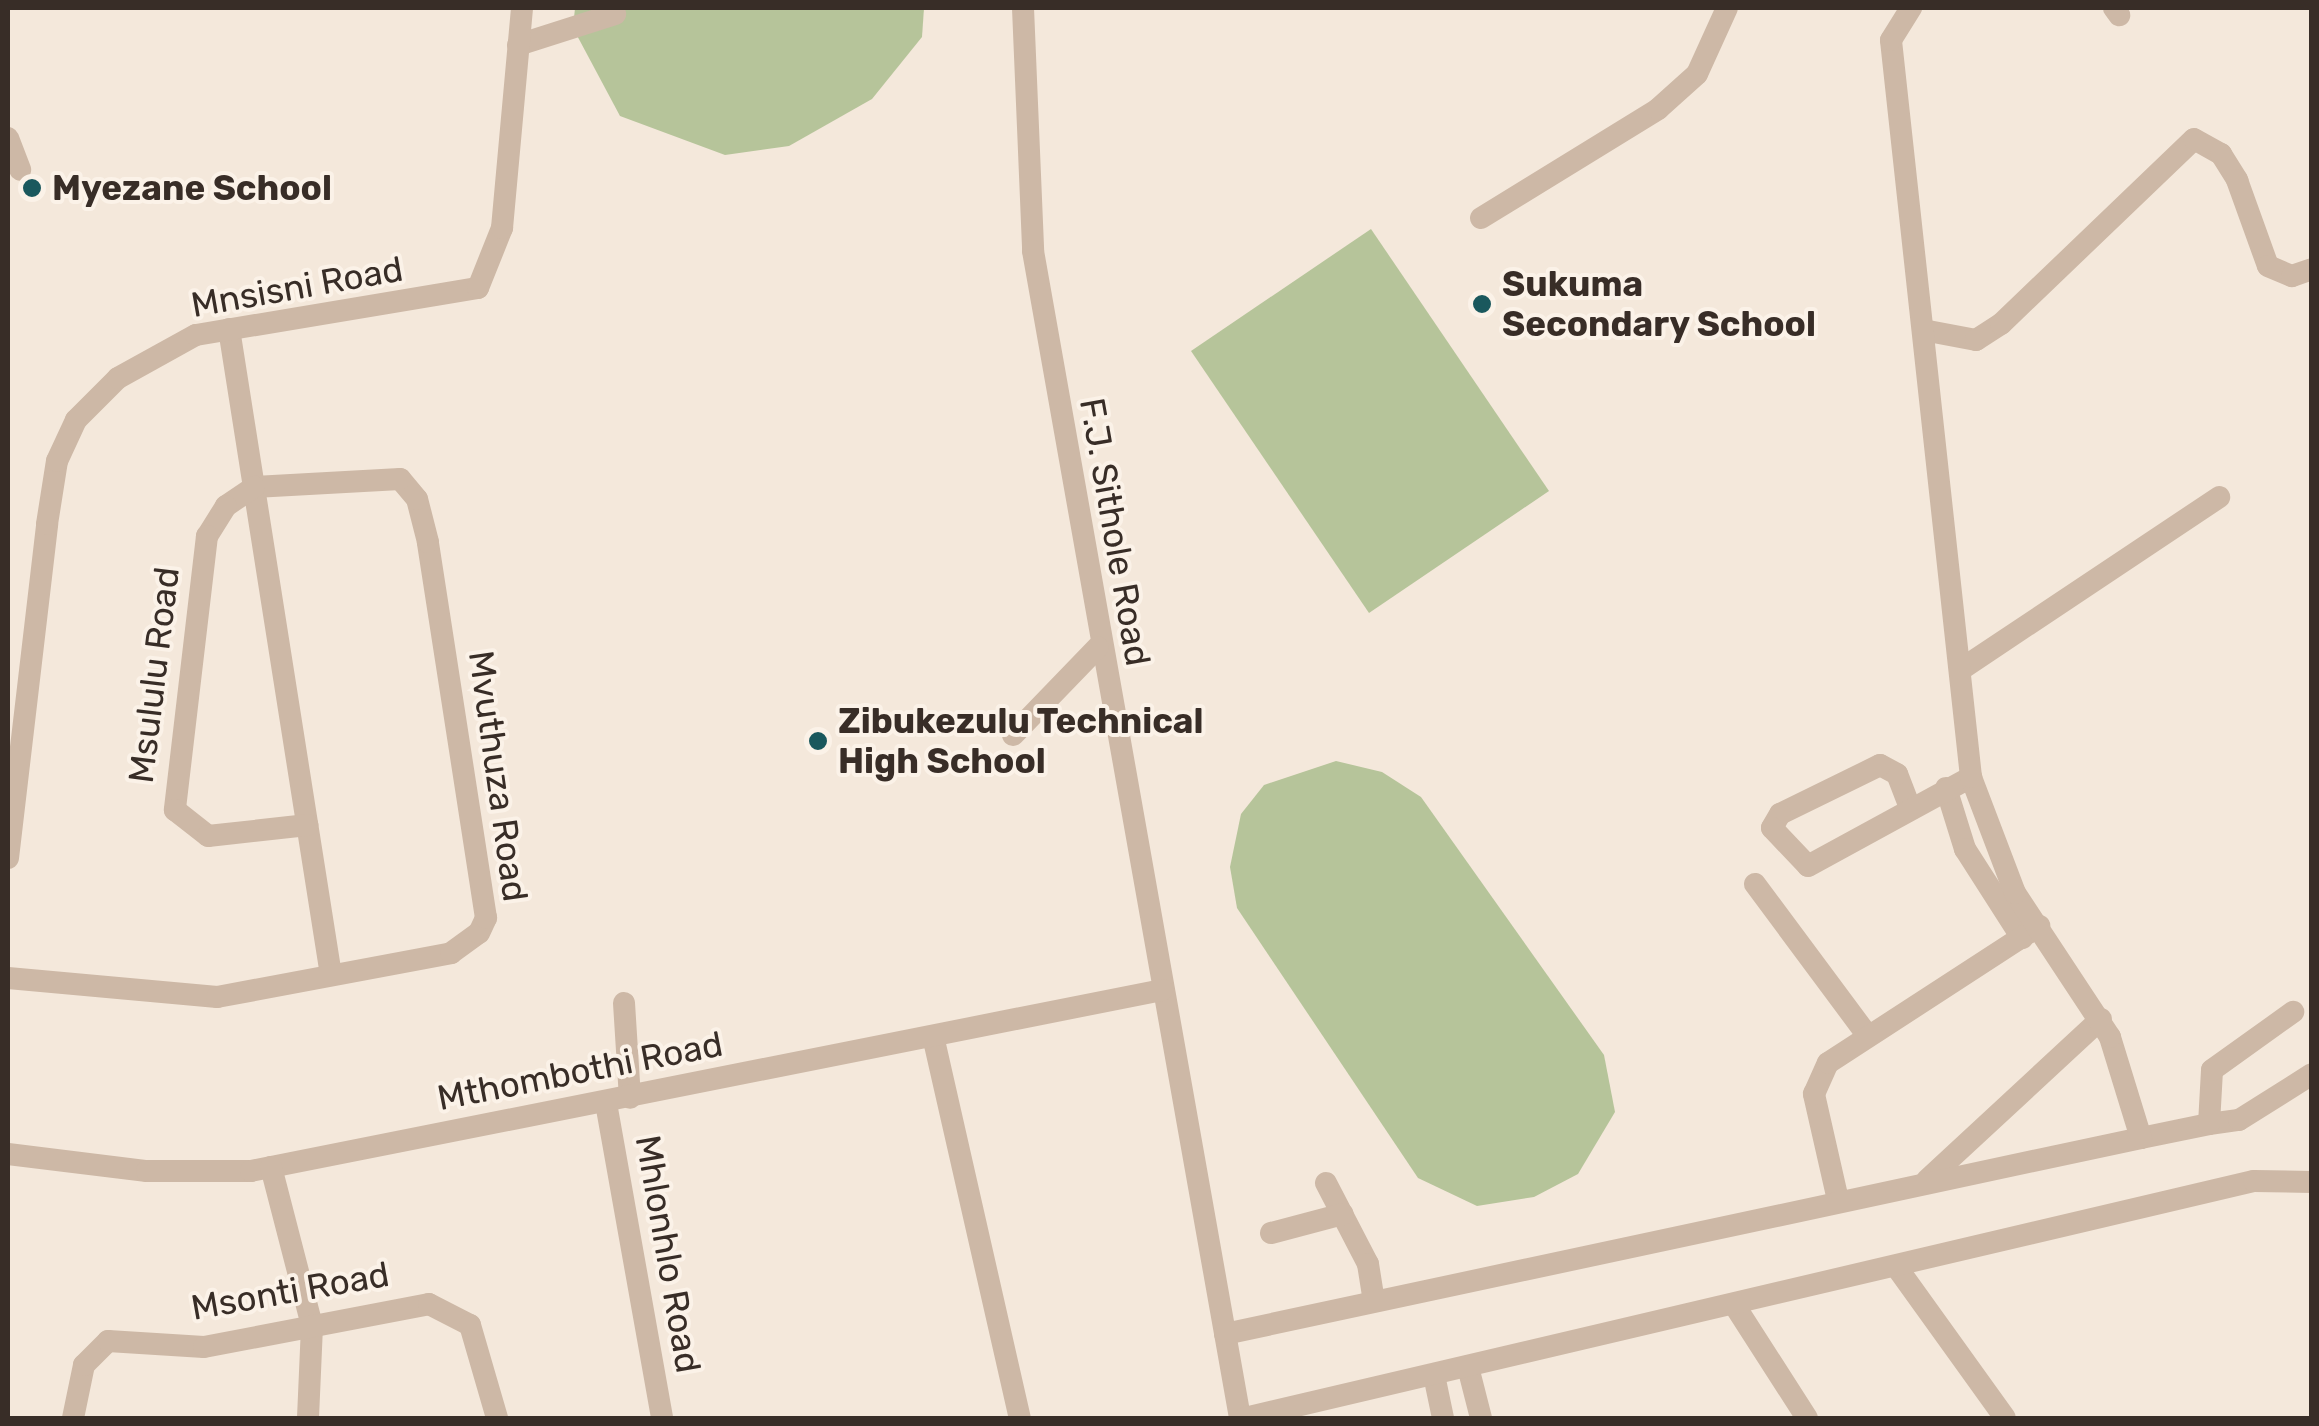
<!DOCTYPE html>
<style>
body{margin:0}
#map{position:relative;width:2319px;height:1426px;overflow:hidden;background:#f4e8db;font-family:Rubik,sans-serif}
div>[style]{position:absolute}
.green>*{inset:0;background:#b6c49a}
.minor>*{height:22px;margin:-11px;padding:0 11px;transform-origin:11px;border-radius:11px;background:#cdb8a6}
.dots>*{width:28px;height:28px;translate:-50% -50%;box-sizing:border-box;border:5px solid #fbf2e8;border-radius:50%}
span{translate:-50% -50%;white-space:nowrap;text-align:center;line-height:1.15;-webkit-text-stroke:8px #fbf2e8;paint-order:stroke}
.poi-label{font-size:35px;color:#382d27;font-weight:700}
.left{translate:0 -50%;text-align:left}
.street-label{font-size:35px;color:#382d27}
.frame{position:absolute;inset:0;border:10px solid #382d27;pointer-events:none}
</style>
<div id="map">
<div class="green">
<i style="clip-path:polygon(575px 8px,924px 8px,922px 37px,872px 99px,789px 146px,725px 155px,620px 116px,573px 28px)"></i>
<i style="clip-path:polygon(1371px 229px,1549px 491px,1369px 613px,1191px 351px)"></i>
<i style="clip-path:polygon(1336px 761px,1382px 772px,1421px 797px,1604px 1055px,1615px 1112px,1578px 1174px,1534px 1197px,1477px 1206px,1418px 1178px,1237px 908px,1230px 867px,1241px 814px,1264px 785px)"></i>
</div>
<div class="minor">
<i style="left:1023px;top:8px;width:243px;rotate:87.6deg"></i>
<i style="left:1033px;top:251px;width:1185px;rotate:79.94deg"></i>
<i style="left:2114px;top:8px;width:9px;rotate:54deg"></i>
<i style="left:518px;top:45px;width:102px;rotate:-17.7deg"></i>
<i style="left:8px;top:138px;width:34px;rotate:69deg"></i>
<i style="left:1481px;top:218px;width:208px;rotate:-31.6deg"></i>
<i style="left:1658px;top:109px;width:52px;rotate:-41.9deg"></i>
<i style="left:1697px;top:74px;width:72px;rotate:-65.6deg"></i>
<i style="left:229px;top:329px;width:654px;rotate:81.03deg"></i>
<i style="left:1923px;top:330px;width:54px;rotate:10.7deg"></i>
<i style="left:1976px;top:340px;width:30px;rotate:-33deg"></i>
<i style="left:2001px;top:324px;width:267px;rotate:-43.8deg"></i>
<i style="left:2194px;top:139px;width:31px;rotate:29deg"></i>
<i style="left:2221px;top:154px;width:31px;rotate:58deg"></i>
<i style="left:2237px;top:180px;width:91px;rotate:70.2deg"></i>
<i style="left:2268px;top:266px;width:26px;rotate:23deg"></i>
<i style="left:2292px;top:276px;width:21px;rotate:-19deg"></i>
<i style="left:1963px;top:668px;width:308px;rotate:-33.7deg"></i>
<i style="left:1013px;top:735px;width:122px;rotate:-46deg"></i>
<i style="left:1946px;top:788px;width:64px;rotate:72.7deg"></i>
<i style="left:1965px;top:849px;width:106px;rotate:57.4deg"></i>
<i style="left:1909px;top:805px;width:33px;rotate:-111deg"></i>
<i style="left:1897px;top:774px;width:19px;rotate:-152deg"></i>
<i style="left:1880px;top:765px;width:111px;rotate:153.9deg"></i>
<i style="left:1780px;top:814px;width:16px;rotate:120deg"></i>
<i style="left:1772px;top:828px;width:52px;rotate:46.5deg"></i>
<i style="left:1808px;top:866px;width:186px;rotate:-28.6deg"></i>
<i style="left:8px;top:858px;width:336px;rotate:-83.3deg"></i>
<i style="left:47px;top:524px;width:64px;rotate:-81deg"></i>
<i style="left:57px;top:461px;width:45px;rotate:-65.1deg"></i>
<i style="left:76px;top:420px;width:59px;rotate:-45deg"></i>
<i style="left:118px;top:378px;width:89px;rotate:-28.9deg"></i>
<i style="left:196px;top:335px;width:286px;rotate:-9.5deg"></i>
<i style="left:478px;top:288px;width:65px;rotate:-68.2deg"></i>
<i style="left:502px;top:228px;width:221px;rotate:-84.8deg"></i>
<i style="left:1755px;top:884px;width:188px;rotate:53.4deg"></i>
<i style="left:8px;top:978px;width:210px;rotate:5.2deg"></i>
<i style="left:217px;top:997px;width:238px;rotate:-10.6deg"></i>
<i style="left:451px;top:953px;width:34px;rotate:-36deg"></i>
<i style="left:479px;top:933px;width:17px;rotate:-65deg"></i>
<i style="left:486px;top:918px;width:380px;rotate:-98.8deg"></i>
<i style="left:428px;top:542px;width:44px;rotate:-104.3deg"></i>
<i style="left:417px;top:499px;width:26px;rotate:-130deg"></i>
<i style="left:400px;top:479px;width:146px;rotate:176.9deg"></i>
<i style="left:254px;top:487px;width:34px;rotate:146deg"></i>
<i style="left:226px;top:506px;width:36px;rotate:122deg"></i>
<i style="left:207px;top:536px;width:276px;rotate:96.7deg"></i>
<i style="left:175px;top:810px;width:42px;rotate:38.2deg"></i>
<i style="left:208px;top:836px;width:100px;rotate:-6.3deg"></i>
<i style="left:624px;top:1003px;width:95px;rotate:86.4deg"></i>
<i style="left:933px;top:1036px;width:392px;rotate:77.2deg"></i>
<i style="left:606px;top:1103px;width:320px;rotate:79.9deg"></i>
<i style="left:2209px;top:1124px;width:30px;rotate:-8deg"></i>
<i style="left:2239px;top:1120px;width:86px;rotate:-32.2deg"></i>
<i style="left:2141px;top:1138px;width:69px;rotate:-11.6deg"></i>
<i style="left:2209px;top:1124px;width:54px;rotate:-86.8deg"></i>
<i style="left:2212px;top:1070px;width:100px;rotate:-35.6deg"></i>
<i style="left:8px;top:1154px;width:140px;rotate:7deg"></i>
<i style="left:147px;top:1171px;width:104px"></i>
<i style="left:251px;top:1171px;width:929px;rotate:-11.24deg"></i>
<i style="left:271px;top:1167px;width:164px;rotate:75.5deg"></i>
<i style="left:312px;top:1326px;width:92px;rotate:92.5deg"></i>
<i style="left:1927px;top:1180px;width:237px;rotate:-42.8deg"></i>
<i style="left:1326px;top:1183px;width:91px;rotate:62.6deg"></i>
<i style="left:1368px;top:1264px;width:37px;rotate:81deg"></i>
<i style="left:1838px;top:1200px;width:109px;rotate:-102.8deg"></i>
<i style="left:1814px;top:1094px;width:34px;rotate:-66deg"></i>
<i style="left:1828px;top:1063px;width:252px;rotate:-33deg"></i>
<i style="left:1271px;top:1233px;width:74px;rotate:-14.8deg"></i>
<i style="left:1898px;top:1269px;width:183px;rotate:54.3deg"></i>
<i style="left:1735px;top:1306px;width:133px;rotate:57.3deg"></i>
<i style="left:1225px;top:1334px;width:937px;rotate:-12.08deg"></i>
<i style="left:2141px;top:1138px;width:106px;rotate:-107.1deg"></i>
<i style="left:2110px;top:1037px;width:173px;rotate:-123.4deg"></i>
<i style="left:2015px;top:893px;width:124px;rotate:-110.8deg"></i>
<i style="left:1971px;top:777px;width:741px;rotate:-96.2deg"></i>
<i style="left:1891px;top:40px;width:38px;rotate:-58deg"></i>
<i style="left:1468px;top:1367px;width:53px;rotate:75.7deg"></i>
<i style="left:1434px;top:1375px;width:44px;rotate:78.2deg"></i>
<i style="left:73px;top:1418px;width:54px;rotate:-78.3deg"></i>
<i style="left:84px;top:1365px;width:34px;rotate:-45deg"></i>
<i style="left:108px;top:1341px;width:96px;rotate:3.6deg"></i>
<i style="left:204px;top:1347px;width:229px;rotate:-10.8deg"></i>
<i style="left:429px;top:1304px;width:46px;rotate:27.1deg"></i>
<i style="left:470px;top:1325px;width:97px;rotate:73.8deg"></i>
<i style="left:1245px;top:1418px;width:1036px;rotate:-13.22deg"></i>
<i style="left:2254px;top:1181px;width:58px;rotate:1deg"></i>
</div>
<div class="dots">
<i style="left:32px;top:188px;background:#1a585d"></i>
<i style="left:1482px;top:304px;background:#1a585d"></i>
<i style="left:818px;top:741px;background:#1a585d"></i>
</div>
<div class="poi-label">
<span class="left" style="left:52px;top:188px">Myezane School</span>
<span class="left" style="left:1502px;top:304px">Sukuma<br>Secondary School</span>
<span class="left" style="left:838px;top:741px">Zibukezulu Technical<br>High School</span>
</div>
<div class="street-label">
<span style="left:297px;top:287px;rotate:-10deg">Mnsisni Road</span>
<span style="left:1115px;top:532px;rotate:80deg">F.J. Sithole Road</span>
<span style="left:154px;top:675px;rotate:-83deg">Msululu Road</span>
<span style="left:498px;top:776px;rotate:82deg">Mvuthuza Road</span>
<span style="left:580px;top:1071px;rotate:-11deg">Mthombothi Road</span>
<span style="left:668px;top:1254px;rotate:80deg">Mhlonhlo Road</span>
<span style="left:290px;top:1291px;rotate:-10deg">Msonti Road</span>
</div>
<div class="frame"></div>
</div>
